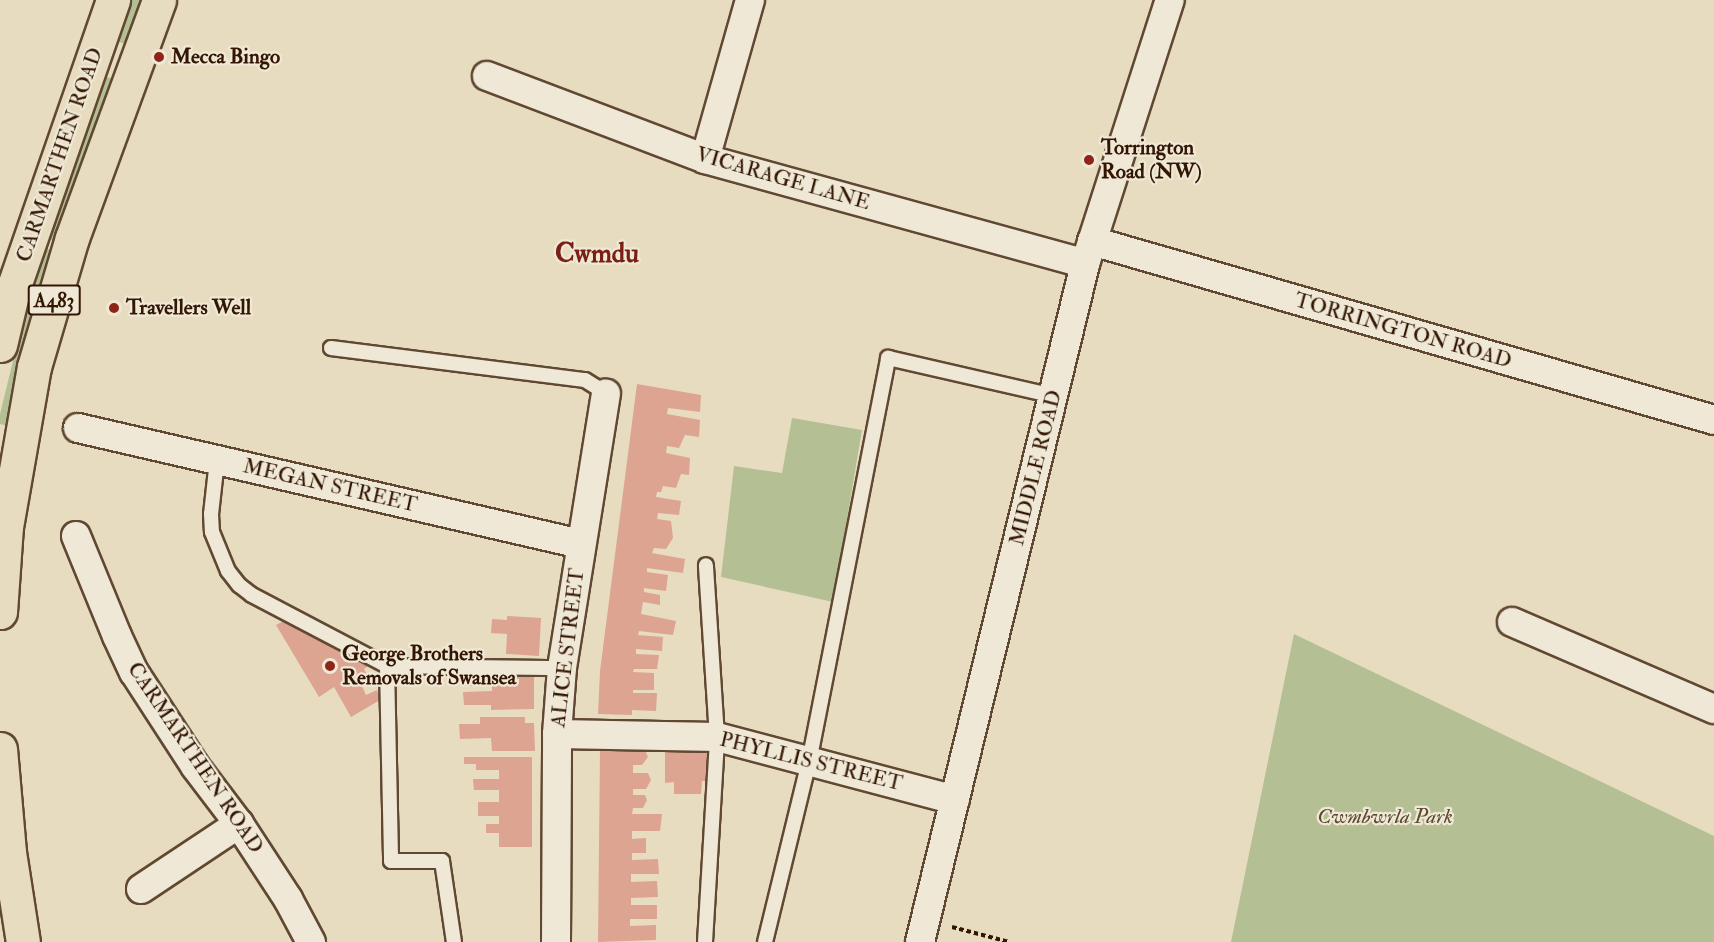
<!DOCTYPE html>
<style>
body{margin:0}
#map{position:relative;width:1714px;height:942px;overflow:hidden;background:#e7dcc0;font-family:"IM FELL Double Pica",serif}
div>[style]{position:absolute}
.green>*{inset:0;background:#b4c093}
.building>*{inset:0;background:#dda491}
.path>*{height:4px;margin-top:-2px;transform-origin:0;background:repeating-linear-gradient(90deg,#331602 0 4.5px,transparent 0 7.5px)}
.roads{filter:drop-shadow(2px 0 #604832) drop-shadow(-2px 0 #604832) drop-shadow(0 2px #604832) drop-shadow(0 -2px #604832)}
.lane>*{height:14px;margin:-7px;padding:0 7px;transform-origin:7px;border-radius:7px;background:#efe8d6}
.street>*{height:28px;margin:-14px;padding:0 14px;transform-origin:14px;border-radius:14px;background:#efe8d6}
.primary>*{height:33px;margin:-16.5px;padding:0 16.5px;transform-origin:16.5px;border-radius:16.5px;background:#e7dcc0}
.dots>*{width:16px;height:16px;translate:-50% -50%;box-sizing:border-box;border:3px solid #efe8d6;border-radius:50%}
span{translate:-50% -50%;white-space:nowrap;text-align:center;line-height:1.15;-webkit-text-stroke:4.5px #efe8d6;paint-order:stroke}
.shield-label span{padding:2px 4px;background:#efe8d6;border:2px solid;border-radius:4px;-webkit-text-stroke-width:0}
.shield-label{font-size:20px;color:#331602;font-weight:700}
.poi-label{font-size:21px;color:#331602;font-weight:700}
.left{translate:0 -50%;text-align:left}
.street-label{font-size:21px;color:#331602}
.park-label{font-size:21px;color:#5a492e;font-style:italic}
.district-label{font-size:27px;color:#7a1f14;font-weight:700}
</style>
<div id="map">
<div class="green">
<i style="clip-path:polygon(132px 0,141px 0,125px 44px,116px 41px)"></i>
<i style="clip-path:polygon(104px 76px,113px 79px,57px 242px,48px 239px)"></i>
<i style="clip-path:polygon(44px 248px,53px 251px,9px 426px,0 424px,0 414px,24px 316px)"></i>
<i style="clip-path:polygon(792px 418px,862px 430px,833px 602px,721px 577px,734px 466px,782px 473px)"></i>
<i style="clip-path:polygon(1294px 634px,1714px 836px,1714px 942px,1231px 942px)"></i>
</div>
<div class="building">
<i style="clip-path:polygon(637px 384px,701px 395px,700px 412px,668px 408px,667px 414px,700px 420px,699px 437px,685px 435px,679px 448px,667px 446px,666px 453px,690px 458px,689px 475px,681px 474px,676px 488px,663px 486px,661px 492px,657px 492px,656px 497px,681px 501px,679px 515px,658px 513px,657px 519px,671px 521px,673px 538px,666px 549px,654px 548px,652px 553px,685px 559px,683px 573px,647px 568px,647px 572px,668px 575px,666px 591px,644px 588px,644px 592px,660px 595px,660px 605px,643px 602px,641px 614px,676px 621px,673px 635px,639px 631px,638px 635px,663px 637px,662px 651px,636px 649px,636px 654px,659px 655px,657px 669px,634px 669px,633px 672px,654px 673px,654px 690px,633px 690px,633px 693px,657px 693px,656px 711px,632px 710px,632px 715px,598px 714px,600px 671px)"></i>
<i style="clip-path:polygon(507px 616px,541px 618px,539px 656px,506px 654px,507px 634px,491px 633px,492px 619px,507px 620px)"></i>
<i style="clip-path:polygon(289px 618px,371px 664px,364px 669px,370px 680px,362px 686px,366px 695px,377px 690px,380px 700px,351px 717px,334px 687px,319px 697px,276px 625px)"></i>
<i style="clip-path:polygon(462px 673px,534px 673px,534px 709px,491px 710px,491px 705px,464px 705px,463px 692px,492px 691px,492px 686px,462px 686px)"></i>
<i style="clip-path:polygon(480px 717px,525px 717px,525px 723px,534px 723px,535px 751px,492px 751px,491px 738px,460px 739px,459px 724px,480px 724px)"></i>
<i style="clip-path:polygon(600px 750px,645px 750px,648px 757px,642px 765px,633px 765px,633px 773px,648px 773px,651px 780px,646px 789px,633px 789px,633px 795px,645px 795px,647px 800px,643px 808px,633px 808px,632px 814px,662px 814px,660px 831px,632px 831px,632px 839px,646px 838px,646px 853px,632px 853px,632px 860px,658px 859px,659px 874px,631px 874px,631px 882px,657px 881px,658px 897px,631px 898px,631px 905px,657px 905px,657px 919px,630px 919px,630px 926px,656px 925px,656px 940px,598px 942px)"></i>
<i style="clip-path:polygon(665px 750px,713px 750px,712px 781px,702px 781px,701px 794px,674px 794px,674px 782px,665px 783px)"></i>
<i style="clip-path:polygon(464px 757px,532px 757px,532px 847px,499px 847px,499px 833px,486px 833px,486px 824px,499px 824px,499px 816px,478px 816px,478px 802px,499px 802px,499px 790px,474px 790px,473px 779px,499px 779px,499px 770px,476px 770px,476px 764px,464px 764px)"></i>
</div>
<div class="path">
<i style="left:952px;top:927px;width:59px;rotate:14.7deg"></i>
</div>
<div class="roads">
<div class="lane">
<i style="left:331px;top:348px;width:256px;rotate:7.2deg"></i>
<i style="left:585px;top:380px;width:25px;rotate:32deg"></i>
<i style="left:217px;top:460px;width:54px;rotate:96.3deg"></i>
<i style="left:211px;top:514px;width:18px;rotate:87deg"></i>
<i style="left:212px;top:532px;width:42px;rotate:67.7deg"></i>
<i style="left:228px;top:571px;width:18px;rotate:52deg"></i>
<i style="left:239px;top:585px;width:16px;rotate:38deg"></i>
<i style="left:252px;top:595px;width:153px;rotate:27.7deg"></i>
<i style="left:387px;top:666px;width:175px;rotate:0.7deg"></i>
<i style="left:387px;top:666px;width:195px;rotate:88.8deg"></i>
<i style="left:391px;top:861px;width:51px"></i>
<i style="left:442px;top:861px;width:82px;rotate:81.6deg"></i>
<i style="left:705px;top:942px;width:205px;rotate:-86.6deg"></i>
<i style="left:717px;top:737px;width:172px;rotate:-93.7deg"></i>
<i style="left:765px;top:942px;width:185px;rotate:-76.3deg"></i>
<i style="left:809px;top:762px;width:412px;rotate:-78.9deg"></i>
<i style="left:888px;top:358px;width:170px;rotate:12.9deg"></i>
</div>
<div class="street">
<i style="left:487px;top:76px;width:233px;rotate:20.8deg"></i>
<i style="left:705px;top:159px;width:394px;rotate:15.4deg"></i>
<i style="left:705px;top:159px;width:165px;rotate:-74.2deg"></i>
<i style="left:1092px;top:241px;width:647px;rotate:16.05deg"></i>
<i style="left:78px;top:428px;width:516px;rotate:12.99deg"></i>
<i style="left:76px;top:536px;width:108px;rotate:67.7deg"></i>
<i style="left:117px;top:636px;width:40px;rotate:65deg"></i>
<i style="left:134px;top:672px;width:112px;rotate:57deg"></i>
<i style="left:195px;top:766px;width:73px;rotate:52.8deg"></i>
<i style="left:239px;top:824px;width:90px;rotate:56.8deg"></i>
<i style="left:288px;top:899px;width:49px;rotate:61.9deg"></i>
<i style="left:1512px;top:622px;width:220px;rotate:23.3deg"></i>
<i style="left:557px;top:734px;width:160px;rotate:1.1deg"></i>
<i style="left:717px;top:737px;width:246px;rotate:14.8deg"></i>
<i style="left:141px;top:889px;width:118px;rotate:-33.6deg"></i>
<i style="left:556px;top:942px;width:208px;rotate:-89.7deg"></i>
<i style="left:557px;top:734px;width:66px;rotate:-85.7deg"></i>
<i style="left:562px;top:668px;width:278px;rotate:-80.9deg"></i>
<i style="left:920px;top:942px;width:698px;rotate:-76.32deg"></i>
<i style="left:1085px;top:264px;width:277px;rotate:-72.2deg"></i>
</div>
<div class="primary">
<i style="left:0;top:345px;width:61px;rotate:-76.7deg"></i>
<i style="left:14px;top:286px;width:303px;rotate:-70.9deg"></i>
<i style="left:0;top:612px;width:85px;rotate:-86deg"></i>
<i style="left:6px;top:527px;width:162px;rotate:-80.1deg"></i>
<i style="left:34px;top:367px;width:134px;rotate:-73.6deg"></i>
<i style="left:72px;top:238px;width:253px;rotate:-69.9deg"></i>
<i style="left:0;top:749px;width:103px;rotate:85deg"></i>
<i style="left:9px;top:852px;width:91px;rotate:81.2deg"></i>
</div>
</div>
<div class="dots">
<i style="left:159px;top:57px;background:#8f2418"></i>
<i style="left:1089px;top:160px;background:#8f2418"></i>
<i style="left:114px;top:308px;background:#8f2418"></i>
<i style="left:330px;top:666px;background:#8f2418"></i>
</div>
<div class="shield-label">
<span style="left:54px;top:300px">A483</span>
</div>
<div class="poi-label">
<span class="left" style="left:171px;top:57px">Mecca Bingo</span>
<span class="left" style="left:1101px;top:160px">Torrington<br>Road (NW)</span>
<span class="left" style="left:126px;top:308px">Travellers Well</span>
<span class="left" style="left:342px;top:666px">George Brothers<br>Removals of Swansea</span>
</div>
<div class="street-label">
<span style="left:60px;top:155px;rotate:-71deg">CARMARTHEN ROAD</span>
<span style="left:783px;top:179px;rotate:16deg">VICARAGE LANE</span>
<span style="left:1403px;top:331px;rotate:16deg">TORRINGTON ROAD</span>
<span style="left:1036px;top:468px;rotate:-76deg">MIDDLE ROAD</span>
<span style="left:330px;top:486px;rotate:13deg">MEGAN STREET</span>
<span style="left:568px;top:648px;rotate:-83deg">ALICE STREET</span>
<span style="left:195px;top:758px;rotate:56deg">CARMARTHEN ROAD</span>
<span style="left:811px;top:762px;rotate:14deg">PHYLLIS STREET</span>
</div>
<div class="park-label">
<span style="left:1385px;top:817px">Cwmbwrla Park</span>
</div>
<div class="district-label">
<span style="left:597px;top:254px">Cwmdu</span>
</div>
</div>
